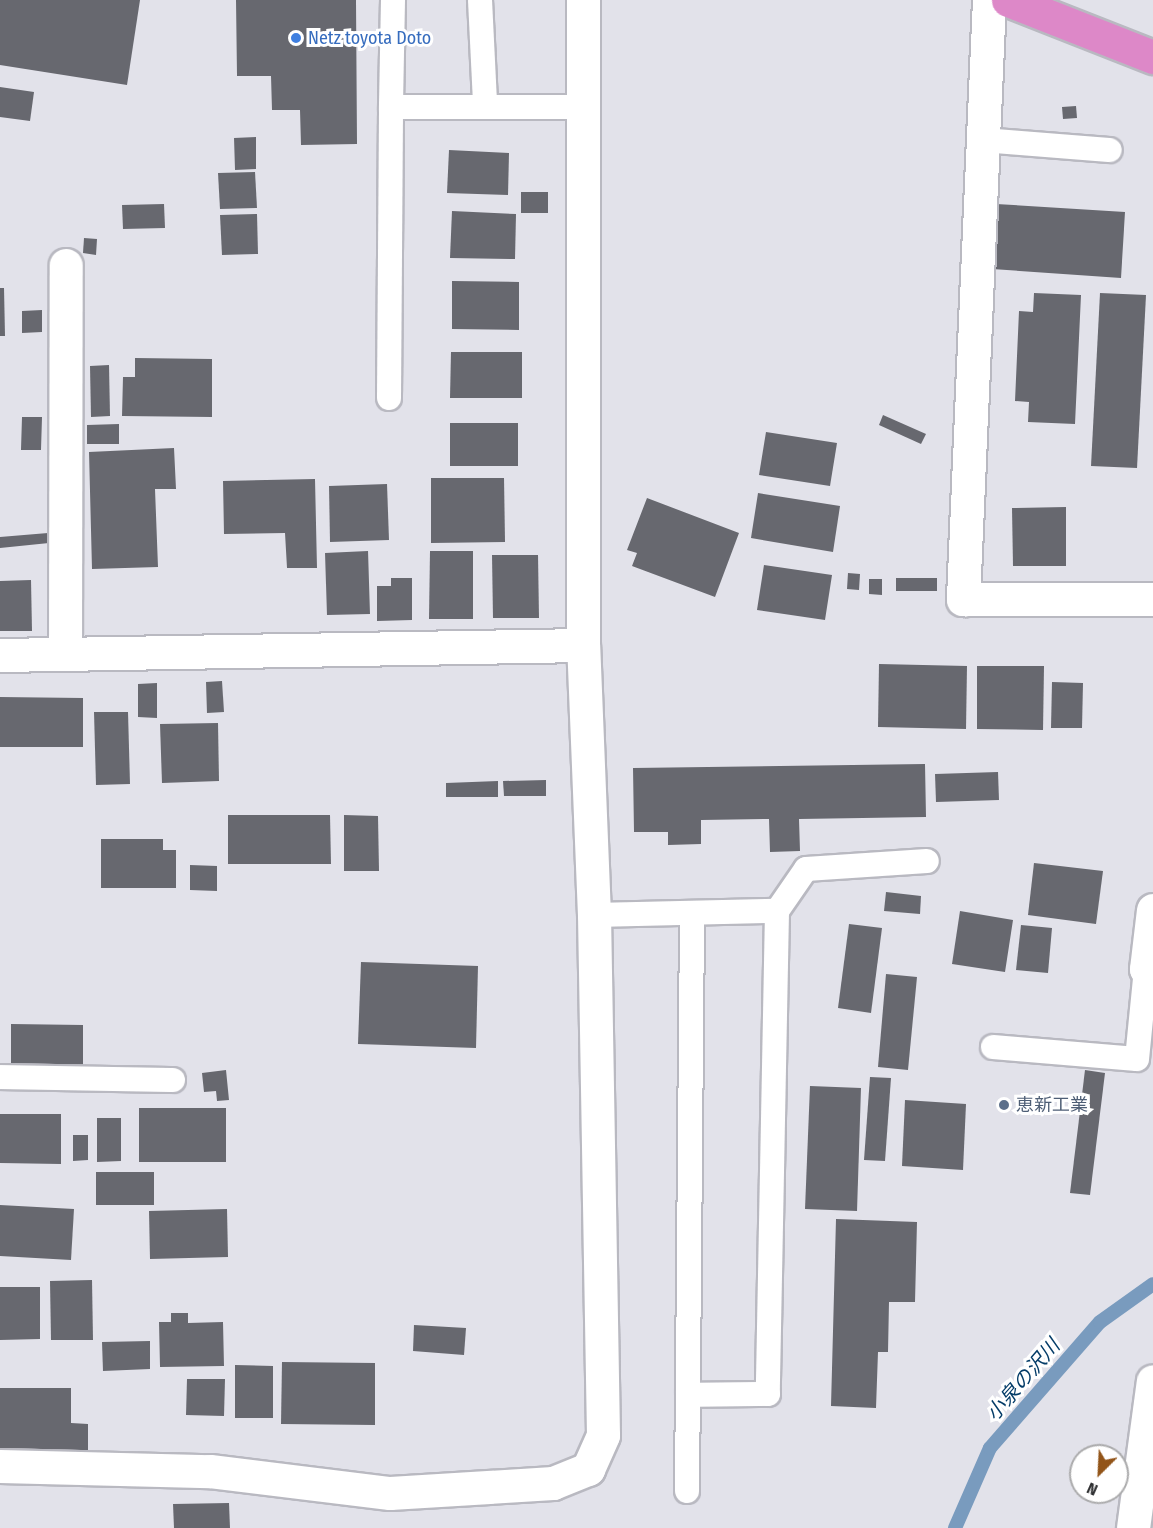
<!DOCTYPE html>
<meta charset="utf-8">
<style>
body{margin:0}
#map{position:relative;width:1153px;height:1528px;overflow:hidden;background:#e2e2ea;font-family:"Fira Sans Condensed","Noto Sans JP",sans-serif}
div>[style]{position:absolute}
.stream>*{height:14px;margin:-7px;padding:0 7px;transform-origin:7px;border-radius:7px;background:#799bbe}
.building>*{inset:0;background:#67686f}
.roads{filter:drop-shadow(2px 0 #b9b9c1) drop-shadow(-2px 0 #b9b9c1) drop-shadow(0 2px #b9b9c1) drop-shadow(0 -2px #b9b9c1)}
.lane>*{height:24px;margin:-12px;padding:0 12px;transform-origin:12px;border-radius:12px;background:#fff}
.street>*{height:33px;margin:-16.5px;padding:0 16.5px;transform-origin:16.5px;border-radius:16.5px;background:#fff}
.secondary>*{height:33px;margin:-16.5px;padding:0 16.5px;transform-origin:16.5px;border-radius:16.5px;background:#fff}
.highway>*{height:33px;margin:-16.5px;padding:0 16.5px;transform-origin:16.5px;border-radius:16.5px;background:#dd88c8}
.dots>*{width:16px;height:16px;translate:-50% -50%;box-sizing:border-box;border:3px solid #fff;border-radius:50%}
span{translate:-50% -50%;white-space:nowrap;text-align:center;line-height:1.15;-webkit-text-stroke:6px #fff;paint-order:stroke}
.shop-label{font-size:18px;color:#366cbe}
.left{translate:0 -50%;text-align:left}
.service-label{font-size:18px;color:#4e5e75}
.water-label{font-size:20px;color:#043c68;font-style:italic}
.north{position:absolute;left:1069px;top:1444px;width:60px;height:60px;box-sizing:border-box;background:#fff;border:2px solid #ababac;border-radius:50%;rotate:204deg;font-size:16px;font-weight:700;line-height:24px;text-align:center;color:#2d2e30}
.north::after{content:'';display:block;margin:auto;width:21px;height:27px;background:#925418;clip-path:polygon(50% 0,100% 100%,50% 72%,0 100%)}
</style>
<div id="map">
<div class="stream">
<i style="left:955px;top:1528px;width:87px;rotate:-66.4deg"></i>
<i style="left:990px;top:1448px;width:167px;rotate:-48.9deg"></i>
<i style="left:1100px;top:1322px;width:65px;rotate:-35.6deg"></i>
</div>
<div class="building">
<i style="clip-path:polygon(0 0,140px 0,127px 85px,0 65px)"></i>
<i style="clip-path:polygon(236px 0,356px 0,357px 144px,301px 145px,300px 110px,272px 110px,271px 76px,237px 76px)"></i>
<i style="clip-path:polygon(0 87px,34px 92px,30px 121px,0 117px)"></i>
<i style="clip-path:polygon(1076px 106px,1077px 118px,1063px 119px,1062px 107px)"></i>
<i style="clip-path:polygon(256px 137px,256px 169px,235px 170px,234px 138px)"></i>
<i style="clip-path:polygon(449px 150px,509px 153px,508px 195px,447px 193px)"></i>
<i style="clip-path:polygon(255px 172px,257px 208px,220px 209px,218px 173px)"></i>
<i style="clip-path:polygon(521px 192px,548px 192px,548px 213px,521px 213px)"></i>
<i style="clip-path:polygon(164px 204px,165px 228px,123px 229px,122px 205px)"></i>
<i style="clip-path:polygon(996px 204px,1125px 212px,1121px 278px,992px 269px)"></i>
<i style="clip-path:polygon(452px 211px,516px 214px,515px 259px,450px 258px)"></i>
<i style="clip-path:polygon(257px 214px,258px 254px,222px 255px,220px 215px)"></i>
<i style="clip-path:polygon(84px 238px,97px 239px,96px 255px,83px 253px)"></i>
<i style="clip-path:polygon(452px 281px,519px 282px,519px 330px,452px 329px)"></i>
<i style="clip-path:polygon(0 288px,4px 288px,5px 336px,0 336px)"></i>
<i style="clip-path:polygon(1034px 293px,1081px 295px,1075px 424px,1028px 422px,1029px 402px,1015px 401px,1019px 311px,1033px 312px)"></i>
<i style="clip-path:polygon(1100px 293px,1146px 295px,1137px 468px,1091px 466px)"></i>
<i style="clip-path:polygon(42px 310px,42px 332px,22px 333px,22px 311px)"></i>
<i style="clip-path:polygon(451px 352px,522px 352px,522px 398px,450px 398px)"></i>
<i style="clip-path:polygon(135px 358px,212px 359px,212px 417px,122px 416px,123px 377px,135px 377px)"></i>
<i style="clip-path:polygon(109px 365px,110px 416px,91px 417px,90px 366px)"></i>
<i style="clip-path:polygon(883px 415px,926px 434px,921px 444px,879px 425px)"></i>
<i style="clip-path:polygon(22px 417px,42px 417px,41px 450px,21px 450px)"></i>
<i style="clip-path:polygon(450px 423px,518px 423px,518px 466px,450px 466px)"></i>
<i style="clip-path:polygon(119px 424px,119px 444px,87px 444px,87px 425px)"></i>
<i style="clip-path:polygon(766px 432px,837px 443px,830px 486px,759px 475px)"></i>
<i style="clip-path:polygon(174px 448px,176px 489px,155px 489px,158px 567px,92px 569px,89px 452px)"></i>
<i style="clip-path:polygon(431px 478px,504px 478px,505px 542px,431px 543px)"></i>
<i style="clip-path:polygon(315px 479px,317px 568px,287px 568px,285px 533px,224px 534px,223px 481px)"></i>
<i style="clip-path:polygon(387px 484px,389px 540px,330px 542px,329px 486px)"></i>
<i style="clip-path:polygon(758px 493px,840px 506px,833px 552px,751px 538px)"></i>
<i style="clip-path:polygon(647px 498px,739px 533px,715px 597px,632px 566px,637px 553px,627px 550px)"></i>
<i style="clip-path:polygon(1066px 507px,1066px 566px,1013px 566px,1012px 508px)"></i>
<i style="clip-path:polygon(48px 533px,49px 543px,0 548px,0 537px)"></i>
<i style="clip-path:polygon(368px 551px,370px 614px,327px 615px,325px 553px)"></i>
<i style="clip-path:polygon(430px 551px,473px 551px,473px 619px,429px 619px)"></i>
<i style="clip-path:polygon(492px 555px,538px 555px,539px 618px,493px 618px)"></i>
<i style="clip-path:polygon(764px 565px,832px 575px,825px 620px,757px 610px)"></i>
<i style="clip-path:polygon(848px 573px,860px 574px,859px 590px,847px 589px)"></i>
<i style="clip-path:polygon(391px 578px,412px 578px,412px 620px,377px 621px,377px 586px,391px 586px)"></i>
<i style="clip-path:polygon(896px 578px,937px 578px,937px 591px,896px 591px)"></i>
<i style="clip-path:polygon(869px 579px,882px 579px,882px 595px,869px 594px)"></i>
<i style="clip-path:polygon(31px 580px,32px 631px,0 631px,0 581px)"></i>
<i style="clip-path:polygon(879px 664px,967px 666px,966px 729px,878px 727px)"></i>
<i style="clip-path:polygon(977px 666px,1044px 666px,1043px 730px,977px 729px)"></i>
<i style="clip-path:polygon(222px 681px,224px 712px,207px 713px,206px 682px)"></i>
<i style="clip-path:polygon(1052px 682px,1083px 683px,1082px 728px,1051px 728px)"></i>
<i style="clip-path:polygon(157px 683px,157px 718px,138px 717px,138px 684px)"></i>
<i style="clip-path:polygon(0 697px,83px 698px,83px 747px,0 747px)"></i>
<i style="clip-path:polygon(94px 712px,128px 712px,130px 784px,96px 785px)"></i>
<i style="clip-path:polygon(218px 723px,219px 781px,162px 783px,160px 724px)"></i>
<i style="clip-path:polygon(925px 764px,926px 817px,799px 819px,800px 851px,770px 852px,769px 819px,701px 820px,701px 844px,668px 845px,668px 832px,634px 832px,633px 768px)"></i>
<i style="clip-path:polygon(998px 772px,999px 800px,936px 802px,935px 774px)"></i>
<i style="clip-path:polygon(546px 780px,546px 796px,504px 796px,503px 781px)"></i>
<i style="clip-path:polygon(498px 781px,498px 797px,446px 797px,446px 783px)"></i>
<i style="clip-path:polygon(228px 815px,330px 815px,331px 864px,228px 864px)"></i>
<i style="clip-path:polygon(344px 815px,378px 816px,379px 871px,344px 871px)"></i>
<i style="clip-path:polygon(101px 839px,163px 839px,163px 850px,176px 850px,176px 888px,101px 888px)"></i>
<i style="clip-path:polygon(1034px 863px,1103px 871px,1096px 924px,1028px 915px)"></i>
<i style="clip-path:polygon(190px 865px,217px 866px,217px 891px,190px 890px)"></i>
<i style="clip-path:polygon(886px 892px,921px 896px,920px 914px,884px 911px)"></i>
<i style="clip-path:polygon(960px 911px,1013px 920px,1005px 972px,952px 964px)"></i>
<i style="clip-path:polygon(849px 924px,882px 928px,871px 1013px,838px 1008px)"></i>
<i style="clip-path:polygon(1021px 925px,1052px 928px,1048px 973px,1016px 970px)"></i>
<i style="clip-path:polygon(361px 962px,478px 966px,476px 1048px,358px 1044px)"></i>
<i style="clip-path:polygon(886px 974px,917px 977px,908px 1070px,878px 1067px)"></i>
<i style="clip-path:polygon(11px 1024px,83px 1025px,83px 1065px,11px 1064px)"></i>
<i style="clip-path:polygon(226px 1070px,229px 1100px,217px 1101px,216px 1091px,204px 1092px,202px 1073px)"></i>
<i style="clip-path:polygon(1085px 1070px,1105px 1073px,1090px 1195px,1070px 1193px)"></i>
<i style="clip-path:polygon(870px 1077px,891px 1078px,885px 1161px,864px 1160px)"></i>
<i style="clip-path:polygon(810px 1086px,861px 1088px,857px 1211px,805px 1209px)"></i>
<i style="clip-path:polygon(905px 1100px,966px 1104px,963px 1170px,902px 1166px)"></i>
<i style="clip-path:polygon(139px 1108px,226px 1108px,226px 1162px,139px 1162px)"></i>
<i style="clip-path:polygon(0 1114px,61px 1114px,61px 1164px,0 1163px)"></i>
<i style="clip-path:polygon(97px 1118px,121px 1118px,121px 1161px,97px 1162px)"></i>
<i style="clip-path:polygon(73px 1135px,88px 1135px,88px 1160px,73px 1161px)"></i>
<i style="clip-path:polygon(96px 1172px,154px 1172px,154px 1205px,96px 1205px)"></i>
<i style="clip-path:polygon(0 1205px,74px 1209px,71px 1260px,0 1256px)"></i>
<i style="clip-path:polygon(227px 1209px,228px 1257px,150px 1259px,149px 1211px)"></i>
<i style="clip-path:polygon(836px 1219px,917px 1222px,915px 1302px,889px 1302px,888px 1352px,878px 1352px,876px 1408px,831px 1406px)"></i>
<i style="clip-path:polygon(92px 1280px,93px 1340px,51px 1340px,50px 1281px)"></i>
<i style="clip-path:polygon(0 1287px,40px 1287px,40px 1339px,0 1340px)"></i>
<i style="clip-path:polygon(171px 1313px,188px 1313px,188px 1323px,223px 1322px,224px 1366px,160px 1367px,159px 1322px,171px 1322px)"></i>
<i style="clip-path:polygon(414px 1325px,466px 1328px,464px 1355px,413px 1351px)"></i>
<i style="clip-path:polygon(150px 1341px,150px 1369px,103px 1371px,102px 1342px)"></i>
<i style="clip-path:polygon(282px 1362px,375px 1363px,375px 1425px,281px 1424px)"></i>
<i style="clip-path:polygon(235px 1365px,273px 1366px,273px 1418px,235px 1418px)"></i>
<i style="clip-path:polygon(187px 1379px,225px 1379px,224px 1416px,186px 1415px)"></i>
<i style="clip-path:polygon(0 1388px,71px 1388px,71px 1423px,88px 1424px,88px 1453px,0 1453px)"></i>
<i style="clip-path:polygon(229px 1503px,230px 1528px,174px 1528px,173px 1504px)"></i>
</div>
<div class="roads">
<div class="lane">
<i style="left:393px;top:0;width:107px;rotate:91.1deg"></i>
<i style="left:391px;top:107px;width:191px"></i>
<i style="left:480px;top:0;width:103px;rotate:87.2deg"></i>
<i style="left:982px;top:140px;width:128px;rotate:4.5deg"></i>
<i style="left:389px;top:398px;width:291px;rotate:-89.6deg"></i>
<i style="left:777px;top:911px;width:51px;rotate:-55.4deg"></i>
<i style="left:806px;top:869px;width:121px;rotate:-3.8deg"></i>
<i style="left:594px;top:915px;width:183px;rotate:-1.3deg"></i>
<i style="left:777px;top:911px;width:483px;rotate:91.1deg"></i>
<i style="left:768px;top:1394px;width:80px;rotate:179.3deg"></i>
<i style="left:993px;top:1047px;width:144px;rotate:4.8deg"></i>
<i style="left:1137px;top:1059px;width:90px;rotate:-84.3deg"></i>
<i style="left:0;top:1077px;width:173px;rotate:1deg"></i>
<i style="left:687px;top:1491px;width:578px;rotate:-89.5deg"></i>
</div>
<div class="street">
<i style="left:989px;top:0;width:600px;rotate:92.49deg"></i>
<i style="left:963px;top:599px;width:190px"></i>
<i style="left:65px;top:653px;width:388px;rotate:-89.9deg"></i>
<i style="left:0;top:655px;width:583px;rotate:-0.98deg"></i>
<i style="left:1153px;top:910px;width:59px;rotate:96.8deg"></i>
<i style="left:1146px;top:969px;width:7px"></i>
<i style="left:0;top:1466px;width:210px;rotate:1.4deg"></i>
<i style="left:210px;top:1471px;width:181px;rotate:7deg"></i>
<i style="left:390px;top:1493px;width:163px;rotate:-3.5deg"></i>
<i style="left:553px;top:1483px;width:38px;rotate:-22deg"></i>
<i style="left:588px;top:1469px;width:37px;rotate:-66deg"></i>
<i style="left:603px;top:1435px;width:520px;rotate:-90.99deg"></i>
<i style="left:594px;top:915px;width:270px;rotate:-92.3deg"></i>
<i style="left:583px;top:645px;width:645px;rotate:-90deg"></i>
</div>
<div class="secondary">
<i style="left:1133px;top:1528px;width:148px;rotate:-82.3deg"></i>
</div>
<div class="highway">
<i style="left:1008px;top:0;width:156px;rotate:21.5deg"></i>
</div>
</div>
<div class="dots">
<i style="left:296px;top:38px;background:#3f7fe0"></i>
<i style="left:1004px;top:1105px;background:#5c6f8a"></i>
</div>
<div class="shop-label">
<span class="left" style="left:308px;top:38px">Netz toyota Doto</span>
</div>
<div class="service-label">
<span class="left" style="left:1016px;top:1105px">恵新工業</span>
</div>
<div class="water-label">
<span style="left:1023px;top:1380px;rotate:-49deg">小泉の沢川</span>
</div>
<div class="north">N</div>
</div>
